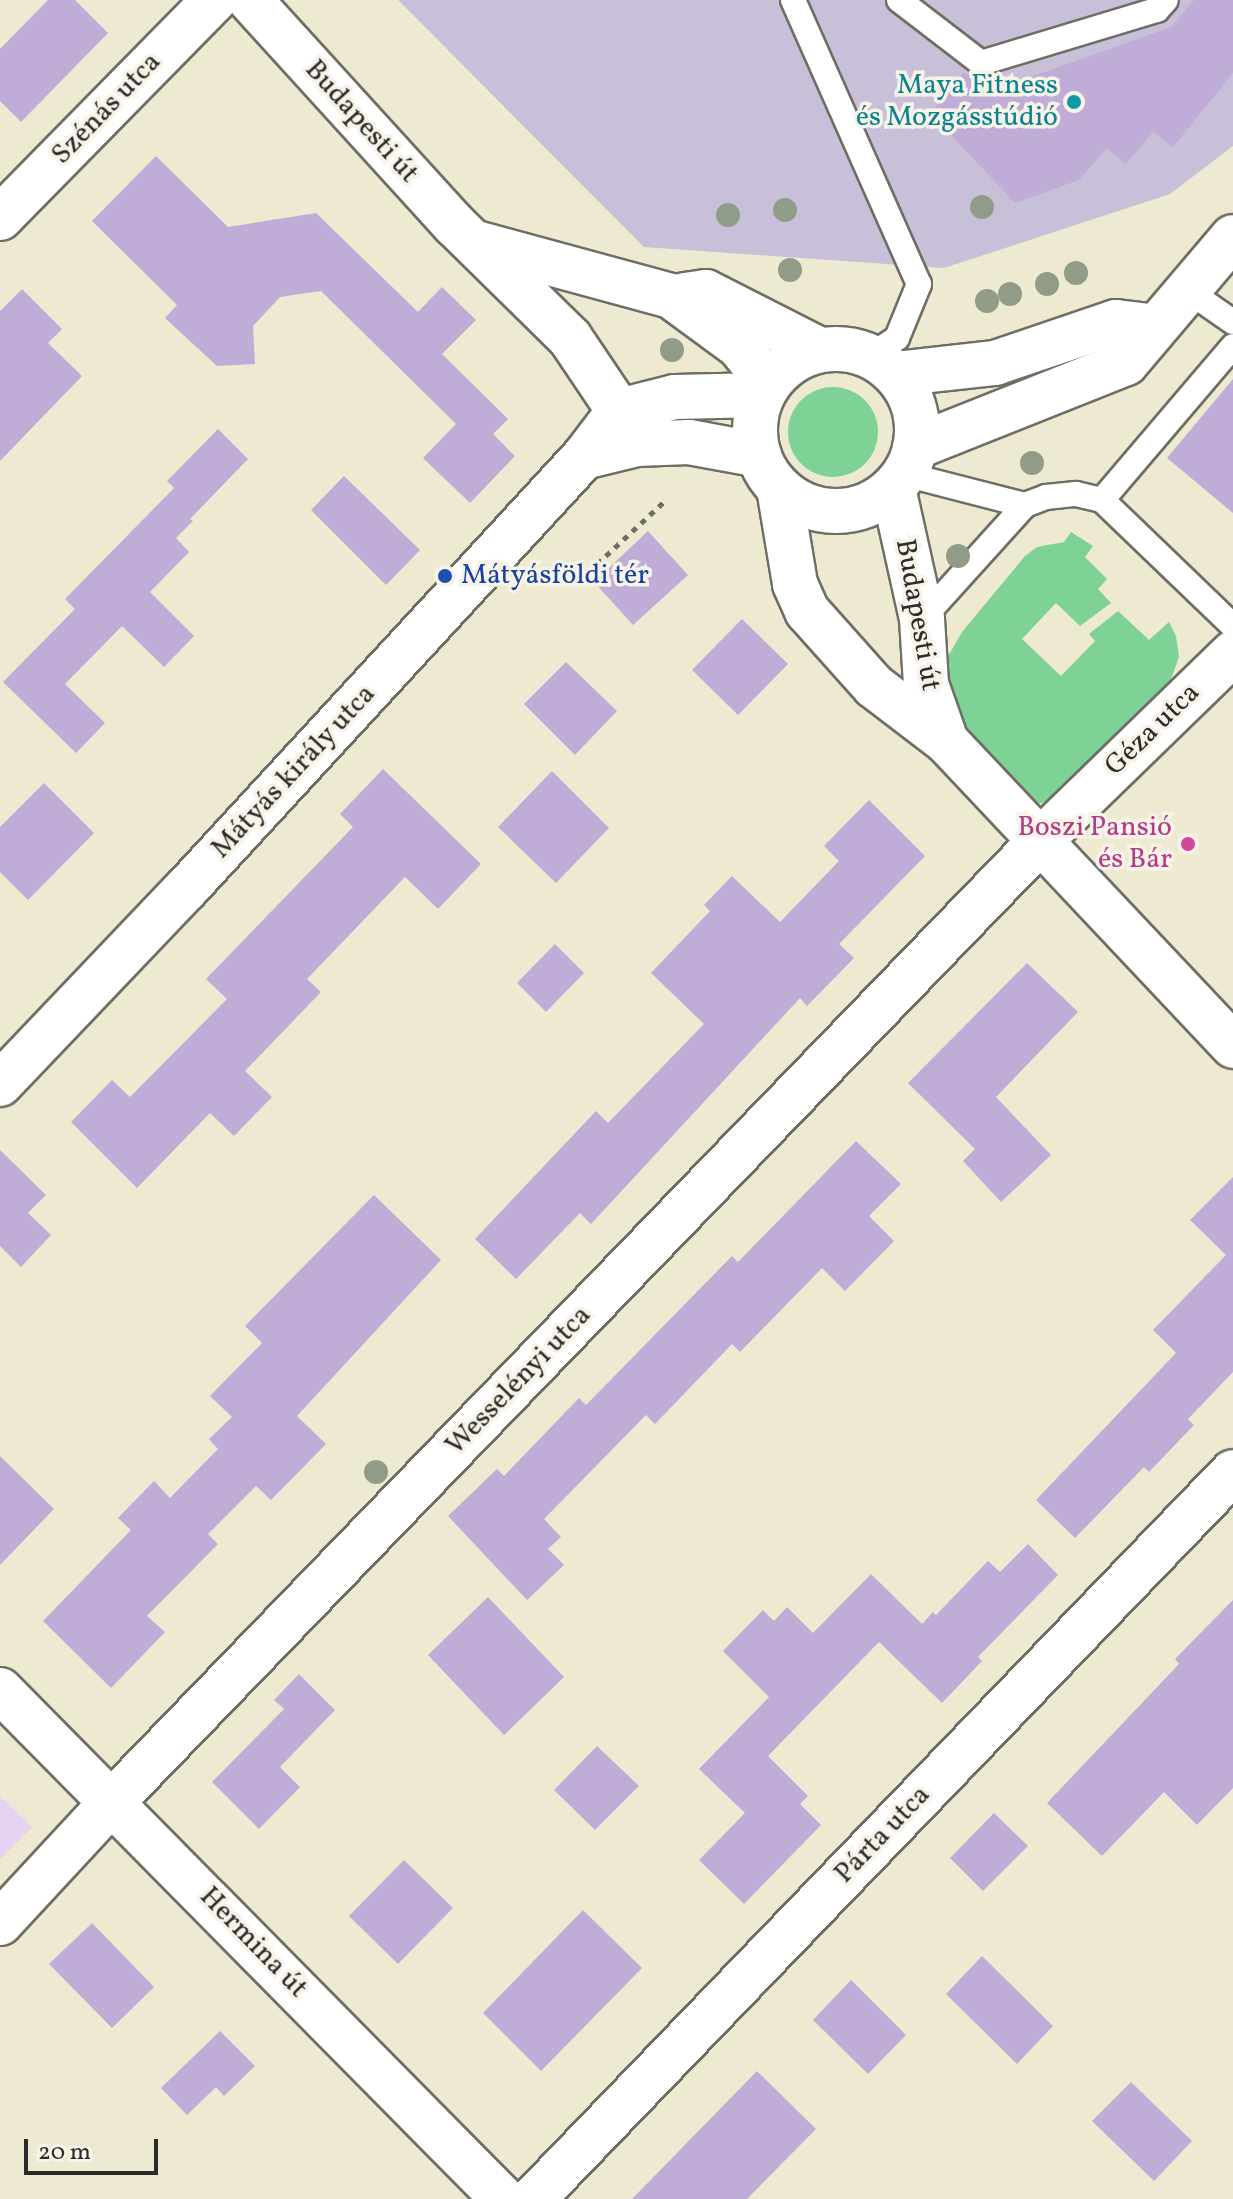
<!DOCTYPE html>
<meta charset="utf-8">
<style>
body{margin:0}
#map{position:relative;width:1233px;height:2199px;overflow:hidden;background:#eee9d1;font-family:Vollkorn,serif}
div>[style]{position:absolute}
.built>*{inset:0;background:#e6d2f0}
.industrial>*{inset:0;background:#c8bfd8}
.green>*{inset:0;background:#7ed295}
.round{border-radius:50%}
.building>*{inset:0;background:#c0add7}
.path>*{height:5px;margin-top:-2.5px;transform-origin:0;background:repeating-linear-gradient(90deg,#6f6e65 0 6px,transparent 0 12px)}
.roads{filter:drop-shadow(2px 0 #6f6e65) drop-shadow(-2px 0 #6f6e65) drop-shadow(0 2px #6f6e65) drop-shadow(0 -2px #6f6e65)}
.service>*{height:24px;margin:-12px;padding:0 12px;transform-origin:12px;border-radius:12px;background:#fff}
.minor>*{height:44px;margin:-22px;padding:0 22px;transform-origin:22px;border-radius:22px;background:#fff}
.tertiary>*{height:44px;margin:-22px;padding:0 22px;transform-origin:22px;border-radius:22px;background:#fff}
.tertiary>.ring{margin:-22px;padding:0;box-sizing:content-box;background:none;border:44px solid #fff;border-radius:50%}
.trees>*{width:24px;height:24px;margin:-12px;border-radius:50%;background:#909c87}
.dots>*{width:22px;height:22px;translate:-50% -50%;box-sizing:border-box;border:4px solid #f7f3e8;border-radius:50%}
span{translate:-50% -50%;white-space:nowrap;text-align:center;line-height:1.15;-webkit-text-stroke:7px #f7f3e8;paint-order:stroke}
.culture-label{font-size:28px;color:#0d838f}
.right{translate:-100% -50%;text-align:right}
.street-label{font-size:28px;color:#2b2b2b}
.transit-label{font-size:28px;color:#164399}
.left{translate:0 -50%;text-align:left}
.hotel-label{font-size:28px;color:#b23c85}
.scale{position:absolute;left:24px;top:2139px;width:134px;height:36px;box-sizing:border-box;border:4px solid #2b2b2b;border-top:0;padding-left:10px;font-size:24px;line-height:28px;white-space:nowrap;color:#2b2b2b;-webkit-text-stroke:6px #f7f3e8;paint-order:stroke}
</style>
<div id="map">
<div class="built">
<i style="clip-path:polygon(0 1796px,32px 1827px,0 1859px)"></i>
</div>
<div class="industrial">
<i style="clip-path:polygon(398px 0,1233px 0,1233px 146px,1170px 194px,944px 268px,644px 247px)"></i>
</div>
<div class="green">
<i class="round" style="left:788px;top:387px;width:90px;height:90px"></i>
<i style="clip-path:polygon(1071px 532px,1093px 546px,1085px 557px,1107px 579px,1098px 589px,1111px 603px,1080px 626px,1056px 603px,1022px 639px,1061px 676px,1095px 641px,1089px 634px,1118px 611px,1149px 640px,1169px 622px,1176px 636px,1179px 657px,1171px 679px,1155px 699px,1059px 794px,1042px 803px,1021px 803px,951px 723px,946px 660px,962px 632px,1025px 556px,1037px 547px,1064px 542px)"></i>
</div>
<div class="building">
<i style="clip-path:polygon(48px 0,75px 0,108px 33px,21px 122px,0 101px,0 49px)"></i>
<i style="clip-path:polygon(1194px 0,1233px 0,1233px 73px,1173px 147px,1153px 132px,1126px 164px,1107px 148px,1079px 180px,1015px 203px,930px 113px,964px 72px,989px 92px,1171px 27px)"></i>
<i style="clip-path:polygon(156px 156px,228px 227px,316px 213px,418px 312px,442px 287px,476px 320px,442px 354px,508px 419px,493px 434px,515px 456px,470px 503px,423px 458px,456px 424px,321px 291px,280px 297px,253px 326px,255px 364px,217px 366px,165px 318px,177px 305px,92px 221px)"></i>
<i style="clip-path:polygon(22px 289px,62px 329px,48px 343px,82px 376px,0 461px,0 311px)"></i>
<i style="clip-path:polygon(1233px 379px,1233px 513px,1167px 458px)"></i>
<i style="clip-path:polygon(218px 429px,248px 459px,190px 519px,193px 521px,176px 538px,189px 552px,150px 592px,194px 636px,164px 667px,122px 626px,65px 684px,105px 723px,76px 753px,3px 682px,75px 609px,65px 599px,174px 488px,167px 481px)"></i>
<i style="clip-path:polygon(344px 476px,420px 550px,386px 585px,311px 510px)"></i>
<i style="clip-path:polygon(648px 531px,688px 575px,633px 625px,594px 582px)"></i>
<i style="clip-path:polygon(742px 619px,788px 664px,738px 715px,692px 670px)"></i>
<i style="clip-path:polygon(566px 662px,617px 711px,575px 755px,524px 704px)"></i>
<i style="clip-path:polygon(383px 769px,481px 864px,438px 909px,405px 877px,307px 979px,321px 992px,245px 1071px,272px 1097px,234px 1136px,210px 1113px,137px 1188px,71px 1122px,112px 1080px,130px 1097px,227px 999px,206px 979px,353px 827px,340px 814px)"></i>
<i style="clip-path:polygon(552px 771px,609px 828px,556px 883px,498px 827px)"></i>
<i style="clip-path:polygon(44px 783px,94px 833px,28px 900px,0 872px,0 827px)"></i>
<i style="clip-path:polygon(869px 800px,925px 856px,839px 944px,854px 958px,807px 1006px,800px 998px,591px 1224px,580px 1213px,516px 1279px,475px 1239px,596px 1111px,608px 1123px,704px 1024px,651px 973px,710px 911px,704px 905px,732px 876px,780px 922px,839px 861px,824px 846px)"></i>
<i style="clip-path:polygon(555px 944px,584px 973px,546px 1012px,517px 983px)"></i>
<i style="clip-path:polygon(1027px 963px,1078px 1012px,996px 1097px,1051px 1155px,1001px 1202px,963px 1161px,975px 1149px,908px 1083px)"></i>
<i style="clip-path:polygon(856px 1141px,901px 1184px,869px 1216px,894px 1241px,845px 1291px,822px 1268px,740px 1352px,732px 1344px,655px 1424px,646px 1415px,544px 1519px,561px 1537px,548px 1549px,564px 1565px,527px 1600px,448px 1516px,497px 1469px,504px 1476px,579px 1398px,586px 1405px,732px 1256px,738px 1262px)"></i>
<i style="clip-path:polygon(0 1150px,46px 1195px,28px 1213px,51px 1235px,21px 1267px,0 1246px)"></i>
<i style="clip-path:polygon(1233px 1177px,1233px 1372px,1188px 1419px,1194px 1425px,1149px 1472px,1144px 1467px,1075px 1538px,1036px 1500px,1176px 1353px,1153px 1330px,1226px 1255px,1190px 1220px)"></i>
<i style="clip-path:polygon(374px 1195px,441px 1260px,297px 1416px,326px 1444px,271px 1500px,256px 1486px,208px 1534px,218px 1544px,147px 1616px,165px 1632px,111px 1688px,43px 1621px,131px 1530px,118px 1518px,154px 1481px,170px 1498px,218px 1449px,209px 1439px,232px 1417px,210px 1396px,262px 1343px,245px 1326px)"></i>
<i style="clip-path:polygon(0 1456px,54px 1509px,0 1565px)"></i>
<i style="clip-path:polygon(1028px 1544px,1058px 1575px,978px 1657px,982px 1661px,942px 1703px,879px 1642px,768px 1756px,808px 1796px,800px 1804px,821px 1825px,744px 1904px,699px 1860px,745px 1813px,699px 1769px,769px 1697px,723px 1651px,763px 1610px,774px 1621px,787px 1607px,813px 1633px,871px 1574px,922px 1624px,933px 1612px,936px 1615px,988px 1561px,1000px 1572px)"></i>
<i style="clip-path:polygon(488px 1597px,564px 1677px,504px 1735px,428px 1655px)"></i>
<i style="clip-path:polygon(1233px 1600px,1233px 1788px,1197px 1825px,1164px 1792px,1102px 1856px,1047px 1803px,1179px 1664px,1175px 1659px)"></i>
<i style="clip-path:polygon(299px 1674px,335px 1710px,280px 1767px,300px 1787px,259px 1829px,212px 1782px,284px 1709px,274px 1700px)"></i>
<i style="clip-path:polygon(597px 1746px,639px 1786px,595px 1830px,554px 1790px)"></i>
<i style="clip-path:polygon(994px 1813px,1028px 1846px,983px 1891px,950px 1858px)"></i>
<i style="clip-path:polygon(404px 1860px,453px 1908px,398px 1964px,349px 1916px)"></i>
<i style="clip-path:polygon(583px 1910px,642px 1968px,541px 2071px,483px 2013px)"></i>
<i style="clip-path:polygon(92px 1923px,154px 1987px,112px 2028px,49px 1964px)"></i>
<i style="clip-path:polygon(982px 1956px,1053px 2026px,1017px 2064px,946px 1994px)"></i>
<i style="clip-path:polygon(851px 1980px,906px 2035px,868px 2074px,813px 2020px)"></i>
<i style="clip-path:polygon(220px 2031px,255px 2066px,224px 2096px,216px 2087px,187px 2115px,161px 2088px)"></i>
<i style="clip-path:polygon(757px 2071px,816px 2129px,747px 2199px,632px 2199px)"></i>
<i style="clip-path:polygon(1131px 2082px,1192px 2141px,1154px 2181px,1092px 2121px)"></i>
</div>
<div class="path">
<i style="left:604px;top:572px;width:11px;rotate:-131deg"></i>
<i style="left:597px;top:564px;width:96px;rotate:-42.9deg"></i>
</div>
<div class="roads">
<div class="service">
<i style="left:793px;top:0;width:311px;rotate:66.1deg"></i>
<i style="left:919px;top:284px;width:58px;rotate:112.2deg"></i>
<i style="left:897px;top:338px;width:32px;rotate:146deg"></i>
<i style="left:899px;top:0;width:103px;rotate:37.5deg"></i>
<i style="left:981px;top:63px;width:184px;rotate:-16.8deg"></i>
<i style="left:1157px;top:10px;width:13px;rotate:-48deg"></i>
<i style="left:1187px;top:290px;width:56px;rotate:34.8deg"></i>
<i style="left:904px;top:474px;width:125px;rotate:14.4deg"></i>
<i style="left:1025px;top:505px;width:22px;rotate:-21deg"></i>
<i style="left:1046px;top:497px;width:30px;rotate:-6deg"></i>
<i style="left:1076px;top:494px;width:27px;rotate:13deg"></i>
<i style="left:1102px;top:500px;width:182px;rotate:43.9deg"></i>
<i style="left:1102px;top:500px;width:202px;rotate:-49.6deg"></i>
<i style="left:922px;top:619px;width:154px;rotate:-47.9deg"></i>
</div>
<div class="minor">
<i style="left:250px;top:0;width:304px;rotate:47.7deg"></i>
<i style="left:455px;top:225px;width:161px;rotate:44.5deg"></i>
<i style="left:570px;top:338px;width:88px;rotate:56.1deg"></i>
<i style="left:0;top:218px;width:305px;rotate:-45.5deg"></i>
<i style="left:476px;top:243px;width:202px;rotate:15.2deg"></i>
<i style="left:671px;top:296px;width:84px;rotate:36.3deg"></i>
<i style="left:739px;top:346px;width:48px;rotate:51deg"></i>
<i style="left:685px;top:295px;width:21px;rotate:-8deg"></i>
<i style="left:706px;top:292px;width:128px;rotate:27deg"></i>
<i style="left:0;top:1690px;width:716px;rotate:45.34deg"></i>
<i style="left:0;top:1923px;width:166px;rotate:-47.2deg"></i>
<i style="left:113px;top:1801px;width:1344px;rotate:-45.99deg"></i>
<i style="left:1047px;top:834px;width:260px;rotate:-44.2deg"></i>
<i style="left:533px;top:2199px;width:1009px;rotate:-46.08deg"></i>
</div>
<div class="tertiary">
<i class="ring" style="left:755px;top:349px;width:118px;height:118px"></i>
<i style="left:895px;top:374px;width:101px;rotate:-6.3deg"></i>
<i style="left:995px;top:363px;width:128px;rotate:-18.7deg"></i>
<i style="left:1116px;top:322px;width:40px;rotate:7.1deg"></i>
<i style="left:915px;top:447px;width:227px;rotate:-21.7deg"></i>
<i style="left:1126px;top:363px;width:165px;rotate:-49.7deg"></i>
<i style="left:584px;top:457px;width:55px;rotate:-13.8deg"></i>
<i style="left:637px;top:444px;width:52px;rotate:-2.2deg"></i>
<i style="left:689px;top:442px;width:71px;rotate:10.5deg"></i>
<i style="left:779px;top:488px;width:97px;rotate:80.5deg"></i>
<i style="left:795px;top:584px;width:30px;rotate:66deg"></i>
<i style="left:807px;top:611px;width:101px;rotate:48.2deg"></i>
<i style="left:874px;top:686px;width:91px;rotate:37.4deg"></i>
<i style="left:946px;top:741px;width:419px;rotate:46.7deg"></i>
<i style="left:893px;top:488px;width:134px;rotate:77.5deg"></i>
<i style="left:922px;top:619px;width:65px;rotate:86.5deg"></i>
<i style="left:926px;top:684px;width:60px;rotate:70.7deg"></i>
<i style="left:0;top:1084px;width:269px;rotate:-46.4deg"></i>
<i style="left:186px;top:889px;width:587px;rotate:-47.35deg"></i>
<i style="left:584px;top:457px;width:58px;rotate:-52.7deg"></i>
<i style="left:619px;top:411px;width:58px;rotate:-14deg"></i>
<i style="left:675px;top:397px;width:87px;rotate:-1.3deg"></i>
</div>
</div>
<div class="trees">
<i style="left:982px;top:207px"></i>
<i style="left:785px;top:210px"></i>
<i style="left:728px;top:215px"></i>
<i style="left:790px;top:270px"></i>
<i style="left:1076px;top:273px"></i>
<i style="left:1047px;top:284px"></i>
<i style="left:1010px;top:294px"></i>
<i style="left:987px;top:301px"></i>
<i style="left:672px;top:350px"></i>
<i style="left:1032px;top:463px"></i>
<i style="left:958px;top:556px"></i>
<i style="left:376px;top:1472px"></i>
</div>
<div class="dots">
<i style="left:1074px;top:102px;background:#0f9aa8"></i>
<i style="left:445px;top:576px;background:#1a4fb4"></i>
<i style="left:1188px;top:844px;background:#d1479c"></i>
</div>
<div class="culture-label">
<span class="right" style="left:1058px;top:102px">Maya Fitness<br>és Mozgásstúdió</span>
</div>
<div class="street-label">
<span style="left:107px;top:109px;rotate:-46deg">Szénás utca</span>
<span style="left:361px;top:122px;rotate:48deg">Budapesti út</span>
<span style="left:917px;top:615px;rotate:80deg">Budapesti út</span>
<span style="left:1153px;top:730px;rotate:-44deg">Géza utca</span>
<span style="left:294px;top:772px;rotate:-47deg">Mátyás király utca</span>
<span style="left:519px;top:1381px;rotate:-46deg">Wesselényi utca</span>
<span style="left:883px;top:1835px;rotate:-46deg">Párta utca</span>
<span style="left:253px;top:1943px;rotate:46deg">Hermina út</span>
</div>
<div class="transit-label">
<span class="left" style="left:461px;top:576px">Mátyásföldi tér</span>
</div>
<div class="hotel-label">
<span class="right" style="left:1172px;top:844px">Boszi Pansió<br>és Bár</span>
</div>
<div class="scale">20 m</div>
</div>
